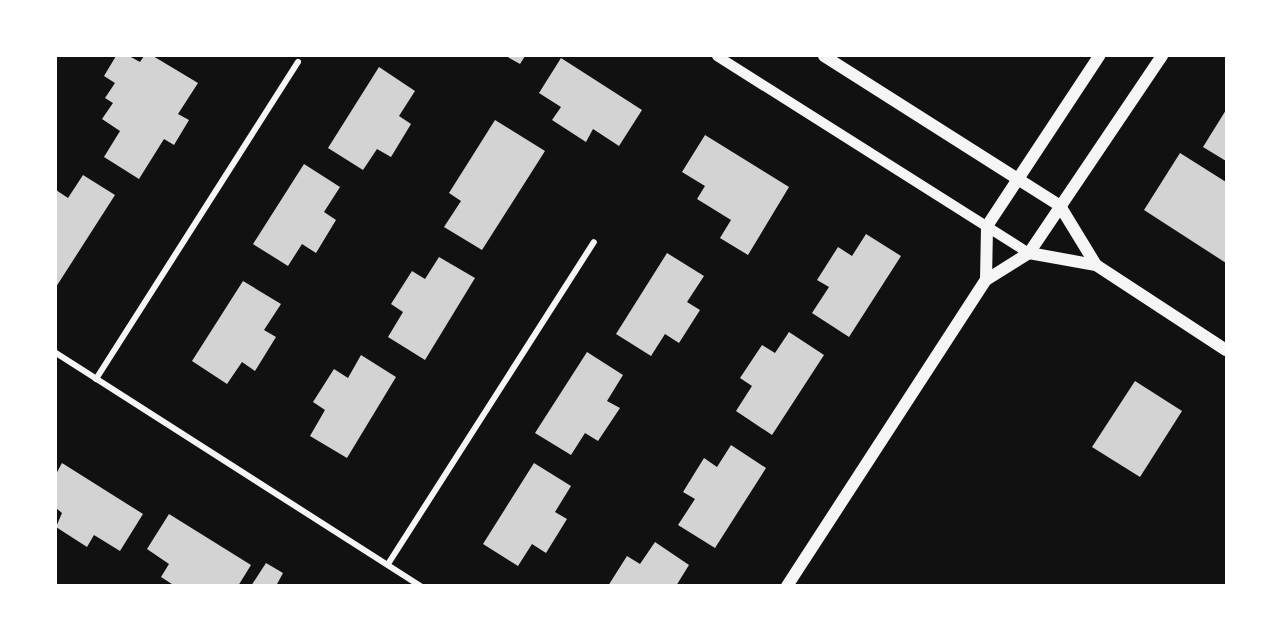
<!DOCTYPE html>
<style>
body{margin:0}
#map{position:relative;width:1282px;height:641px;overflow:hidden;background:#111;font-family:Poppins,sans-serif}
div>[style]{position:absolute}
.building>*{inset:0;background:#d3d3d3}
.minor>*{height:6px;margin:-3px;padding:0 3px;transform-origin:3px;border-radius:3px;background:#f5f5f5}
.tertiary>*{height:10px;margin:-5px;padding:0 5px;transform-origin:5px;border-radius:5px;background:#f5f5f5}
.secondary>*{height:12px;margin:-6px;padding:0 6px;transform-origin:6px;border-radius:6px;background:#f5f5f5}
span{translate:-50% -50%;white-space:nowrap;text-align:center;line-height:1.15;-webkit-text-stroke:4.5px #fff;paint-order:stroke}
.frame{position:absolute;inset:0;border:57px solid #fff;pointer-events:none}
</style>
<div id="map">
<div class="building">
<i style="clip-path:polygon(116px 56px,129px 56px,140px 62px,144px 56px,153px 56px,198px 83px,178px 114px,189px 120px,174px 145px,164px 139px,139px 179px,104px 157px,120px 131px,102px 119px,113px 103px,105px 98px,115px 83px,104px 76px)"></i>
<i style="clip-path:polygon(506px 56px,525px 56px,520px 64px)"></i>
<i style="clip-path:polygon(561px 58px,642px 110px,619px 146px,593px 129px,586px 142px,552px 120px,561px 107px,539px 93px)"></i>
<i style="clip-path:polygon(379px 67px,415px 91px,399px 116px,411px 124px,391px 157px,377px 149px,363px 170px,328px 148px)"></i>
<i style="clip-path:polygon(1226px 110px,1226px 161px,1203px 147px)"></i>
<i style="clip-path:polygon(495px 120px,545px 151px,482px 250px,444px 227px,461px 201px,449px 193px)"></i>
<i style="clip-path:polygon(705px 135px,789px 187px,748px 255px,720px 238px,731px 220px,697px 199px,705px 186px,682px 172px)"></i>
<i style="clip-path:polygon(1180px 153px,1226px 182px,1226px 263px,1144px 210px)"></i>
<i style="clip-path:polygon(304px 164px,340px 187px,324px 212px,336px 220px,316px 253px,302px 244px,288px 266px,253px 244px)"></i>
<i style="clip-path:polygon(83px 175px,115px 195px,56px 287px,56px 190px,68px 198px)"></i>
<i style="clip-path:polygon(866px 234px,901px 256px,849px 337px,812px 313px,829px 287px,817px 280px,838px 247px,852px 256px)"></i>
<i style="clip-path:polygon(667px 253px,704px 276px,687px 302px,700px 310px,679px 343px,665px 334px,651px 356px,616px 334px)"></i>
<i style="clip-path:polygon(439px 257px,475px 278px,425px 360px,388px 337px,403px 312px,391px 304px,412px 271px,425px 279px)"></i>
<i style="clip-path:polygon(243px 281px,281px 304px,264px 330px,276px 337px,255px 371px,242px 362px,227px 384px,192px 361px)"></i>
<i style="clip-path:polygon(789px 332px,824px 355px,772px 435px,736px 411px,752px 386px,740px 378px,762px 345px,775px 353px)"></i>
<i style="clip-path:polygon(587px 352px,623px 375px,607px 401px,620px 408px,598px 441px,585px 433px,571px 455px,535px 433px)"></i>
<i style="clip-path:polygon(361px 355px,396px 377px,347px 458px,310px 436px,325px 410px,313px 402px,334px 369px,348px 378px)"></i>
<i style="clip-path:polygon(1135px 381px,1182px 411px,1140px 477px,1092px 447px)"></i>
<i style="clip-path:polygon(731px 445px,766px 468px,715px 548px,678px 525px,695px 499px,683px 492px,704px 458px,717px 467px)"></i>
<i style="clip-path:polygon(62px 463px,143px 514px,120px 551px,94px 535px,87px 547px,56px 527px,62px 513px,56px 508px,56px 474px)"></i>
<i style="clip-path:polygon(534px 463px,571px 486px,555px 512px,567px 519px,546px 553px,532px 544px,518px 566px,483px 544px)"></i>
<i style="clip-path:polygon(169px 514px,251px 565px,238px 586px,175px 586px,161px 577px,169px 564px,147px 549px)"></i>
<i style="clip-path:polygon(655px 542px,689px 565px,676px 586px,608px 586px,627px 556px,640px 564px)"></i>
<i style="clip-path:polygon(266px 563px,283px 573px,276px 586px,251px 586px)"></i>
</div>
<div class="minor">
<i style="left:56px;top:353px;width:433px;rotate:32.6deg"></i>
<i style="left:96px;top:379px;width:376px;rotate:-57.5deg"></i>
<i style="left:388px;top:564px;width:382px;rotate:-57.4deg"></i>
</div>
<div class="tertiary">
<i style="left:717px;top:56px;width:369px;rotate:32.3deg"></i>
</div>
<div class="secondary">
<i style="left:824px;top:56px;width:280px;rotate:32.4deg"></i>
<i style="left:1060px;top:206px;width:69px;rotate:58.6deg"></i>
<i style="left:1029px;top:253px;width:68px;rotate:10.2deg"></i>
<i style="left:1096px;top:265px;width:155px;rotate:33.2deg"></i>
<i style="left:986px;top:280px;width:54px;rotate:-88.9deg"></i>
<i style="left:987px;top:226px;width:204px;rotate:-56.6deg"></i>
<i style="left:787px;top:586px;width:365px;rotate:-57deg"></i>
<i style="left:986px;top:280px;width:51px;rotate:-32.1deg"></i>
<i style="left:1029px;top:253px;width:238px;rotate:-56deg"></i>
</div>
<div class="frame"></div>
</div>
